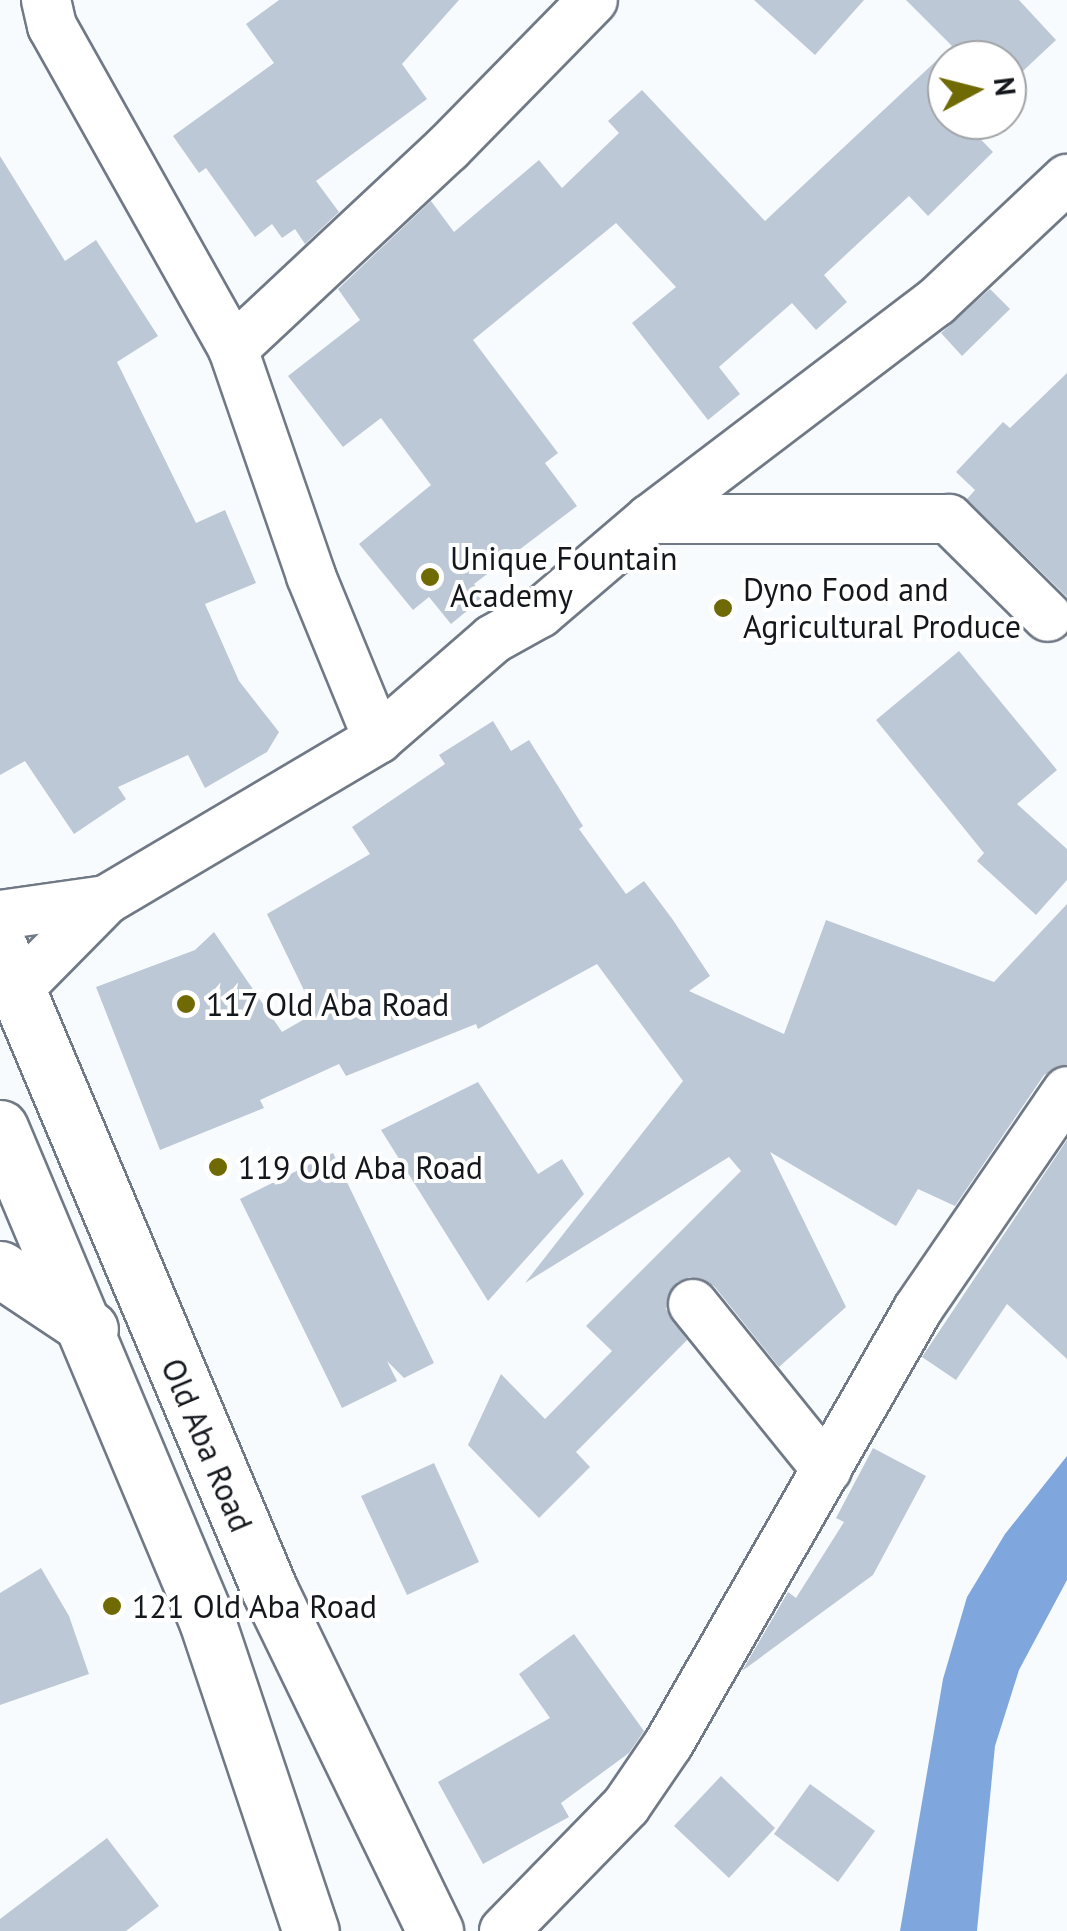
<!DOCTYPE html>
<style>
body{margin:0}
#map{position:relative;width:1067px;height:1931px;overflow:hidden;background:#f8fbfe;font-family:"PT Sans",sans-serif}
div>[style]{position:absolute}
.water>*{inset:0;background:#7fa7dd}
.building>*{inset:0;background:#bdc8d6}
.roads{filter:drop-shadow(2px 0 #707986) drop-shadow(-2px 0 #707986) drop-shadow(0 2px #707986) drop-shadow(0 -2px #707986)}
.street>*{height:48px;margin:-24px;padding:0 24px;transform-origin:24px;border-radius:24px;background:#fff}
.primary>*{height:55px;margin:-27.5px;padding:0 27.5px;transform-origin:27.5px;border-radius:27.5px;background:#fff}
.dots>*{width:28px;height:28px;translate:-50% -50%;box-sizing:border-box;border:5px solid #fff;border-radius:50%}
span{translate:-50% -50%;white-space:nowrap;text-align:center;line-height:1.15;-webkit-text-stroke:8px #fff;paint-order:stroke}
.poi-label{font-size:32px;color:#14181d}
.left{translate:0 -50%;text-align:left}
.street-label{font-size:32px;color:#14181d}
.north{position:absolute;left:927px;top:40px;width:100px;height:100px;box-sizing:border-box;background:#fff;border:2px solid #a1a3a5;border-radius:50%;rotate:83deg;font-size:28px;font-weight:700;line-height:40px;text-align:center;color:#14181d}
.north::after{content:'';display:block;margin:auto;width:35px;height:45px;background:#6f6a03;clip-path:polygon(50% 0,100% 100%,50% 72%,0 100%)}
</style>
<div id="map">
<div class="water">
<i style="clip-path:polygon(1067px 1456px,1067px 1580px,1019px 1670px,995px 1746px,977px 1931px,900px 1931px,943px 1679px,967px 1597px,1005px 1534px)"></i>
</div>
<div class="building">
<i style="clip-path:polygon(279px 0,459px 0,402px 64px,427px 99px,316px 181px,339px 212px,305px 244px,295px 229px,282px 238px,272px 224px,255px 237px,206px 168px,199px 173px,173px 136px,274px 63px,246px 24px)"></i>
<i style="clip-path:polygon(754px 0,864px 0,815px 55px)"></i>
<i style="clip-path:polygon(906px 0,1019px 0,1056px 40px,1007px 86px,1007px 60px,947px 60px,947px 120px,970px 120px,966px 124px,993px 152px,928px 216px,909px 196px,824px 275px,847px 302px,816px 330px,792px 303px,719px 367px,740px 394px,708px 420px,632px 323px,676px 287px,616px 223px,473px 340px,558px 453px,545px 463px,577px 506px,474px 584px,484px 597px,451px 624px,429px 597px,413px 610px,359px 544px,431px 485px,381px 418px,343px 447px,288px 376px,360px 320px,338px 289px,431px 201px,454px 232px,539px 160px,562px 188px,619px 133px,608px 121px,642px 90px,765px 221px,952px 46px)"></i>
<i style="clip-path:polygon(0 156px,65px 261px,96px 240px,158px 336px,117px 362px,196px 523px,225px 510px,256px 583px,205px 604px,239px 681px,279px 732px,267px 752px,205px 788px,188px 755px,118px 787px,126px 799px,74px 834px,25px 761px,0 775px)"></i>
<i style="clip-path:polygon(990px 289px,1010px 309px,962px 356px,941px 333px)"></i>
<i style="clip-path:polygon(1067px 373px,1067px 597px,967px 499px,975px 490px,956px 472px,1003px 422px,1010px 428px)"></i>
<i style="clip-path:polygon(959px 651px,1057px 770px,1017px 804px,1067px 849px,1067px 880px,1036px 915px,977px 861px,984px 853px,876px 720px)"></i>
<i style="clip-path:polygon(493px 721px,511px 751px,529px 740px,583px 826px,579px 829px,626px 894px,644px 881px,673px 920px,710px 976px,689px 991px,784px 1034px,826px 920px,994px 982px,1067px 904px,1067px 1064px,1044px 1075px,955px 1206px,918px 1189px,896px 1226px,770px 1152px,846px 1307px,779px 1367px,714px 1286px,690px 1277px,677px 1282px,666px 1309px,687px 1340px,576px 1452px,590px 1467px,539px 1518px,468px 1445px,501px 1374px,545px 1419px,612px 1351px,586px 1326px,741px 1171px,729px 1157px,525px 1283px,683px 1081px,597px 964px,478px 1029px,476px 1024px,346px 1076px,339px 1064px,260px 1100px,264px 1108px,160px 1150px,96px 987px,195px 950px,214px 932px,282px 1032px,315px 1013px,267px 914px,370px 854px,352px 827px,445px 764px,439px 755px)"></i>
<i style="clip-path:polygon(478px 1082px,538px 1174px,562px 1159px,584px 1194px,488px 1301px,381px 1130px)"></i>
<i style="clip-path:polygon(1067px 1140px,1067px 1359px,1007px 1304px,956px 1380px,922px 1357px)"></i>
<i style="clip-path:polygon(333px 1153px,434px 1363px,404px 1378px,387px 1361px,397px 1381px,342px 1408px,240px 1199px)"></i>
<i style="clip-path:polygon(873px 1448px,926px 1476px,873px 1575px,742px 1671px,788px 1592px,796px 1598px,844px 1522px,836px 1518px)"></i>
<i style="clip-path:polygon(434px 1463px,479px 1562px,407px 1595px,361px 1496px)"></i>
<i style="clip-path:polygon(41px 1568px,69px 1616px,89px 1674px,0 1705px,0 1593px)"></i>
<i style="clip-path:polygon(574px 1634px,644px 1731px,629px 1753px,561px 1803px,569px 1817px,483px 1864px,438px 1782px,550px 1718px,519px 1674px)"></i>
<i style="clip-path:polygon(721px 1776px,775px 1828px,729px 1878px,674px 1826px)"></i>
<i style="clip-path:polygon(810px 1784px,875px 1831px,838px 1882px,774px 1834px)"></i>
<i style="clip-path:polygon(107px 1838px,159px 1906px,126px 1931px,0 1931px,0 1919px)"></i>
</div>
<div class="roads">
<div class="street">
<i style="left:46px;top:0;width:27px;rotate:77deg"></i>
<i style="left:52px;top:26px;width:370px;rotate:60.7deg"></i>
<i style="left:233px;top:349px;width:240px;rotate:71deg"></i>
<i style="left:311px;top:576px;width:176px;rotate:67.7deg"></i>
<i style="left:233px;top:349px;width:294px;rotate:-43.1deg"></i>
<i style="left:448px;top:148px;width:207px;rotate:-45.6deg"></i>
<i style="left:650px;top:519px;width:299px"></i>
<i style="left:949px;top:519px;width:139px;rotate:44.7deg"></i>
<i style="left:0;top:915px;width:107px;rotate:-8.1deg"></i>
<i style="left:17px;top:990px;width:127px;rotate:-45.3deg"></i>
<i style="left:106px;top:900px;width:316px;rotate:-30.6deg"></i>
<i style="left:378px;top:739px;width:152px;rotate:-41deg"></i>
<i style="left:493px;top:639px;width:54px;rotate:-29deg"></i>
<i style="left:540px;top:613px;width:145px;rotate:-40.5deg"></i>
<i style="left:650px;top:519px;width:359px;rotate:-37.2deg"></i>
<i style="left:936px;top:302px;width:180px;rotate:-43.2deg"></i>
<i style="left:693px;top:1304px;width:213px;rotate:51.1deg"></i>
<i style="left:504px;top:1931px;width:175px;rotate:-45.7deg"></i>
<i style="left:626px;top:1806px;width:76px;rotate:-55.7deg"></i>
<i style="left:669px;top:1743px;width:500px;rotate:-60.16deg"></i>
<i style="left:918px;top:1309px;width:264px;rotate:-55.6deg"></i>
</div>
<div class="primary">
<i style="left:0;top:949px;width:696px;rotate:67.19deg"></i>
<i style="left:270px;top:1591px;width:378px;rotate:64.1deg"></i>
<i style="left:0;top:1128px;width:535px;rotate:67.22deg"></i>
<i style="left:207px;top:1621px;width:327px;rotate:71.5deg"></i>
<i style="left:0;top:1269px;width:108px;rotate:33.7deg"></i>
</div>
</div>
<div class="dots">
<i style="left:430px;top:577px;background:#6f6a03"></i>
<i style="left:723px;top:608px;background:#6f6a03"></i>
<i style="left:186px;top:1004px;background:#6f6a03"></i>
<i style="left:218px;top:1167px;background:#6f6a03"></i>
<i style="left:112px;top:1606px;background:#6f6a03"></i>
</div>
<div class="poi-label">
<span class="left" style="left:450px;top:577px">Unique Fountain<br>Academy</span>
<span class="left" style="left:743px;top:608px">Dyno Food and<br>Agricultural Produce</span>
<span class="left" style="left:206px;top:1004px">117 Old Aba Road</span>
<span class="left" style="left:238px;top:1167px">119 Old Aba Road</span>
<span class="left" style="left:132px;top:1606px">121 Old Aba Road</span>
</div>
<div class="street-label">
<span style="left:207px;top:1445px;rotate:67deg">Old Aba Road</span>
</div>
<div class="north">N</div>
</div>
